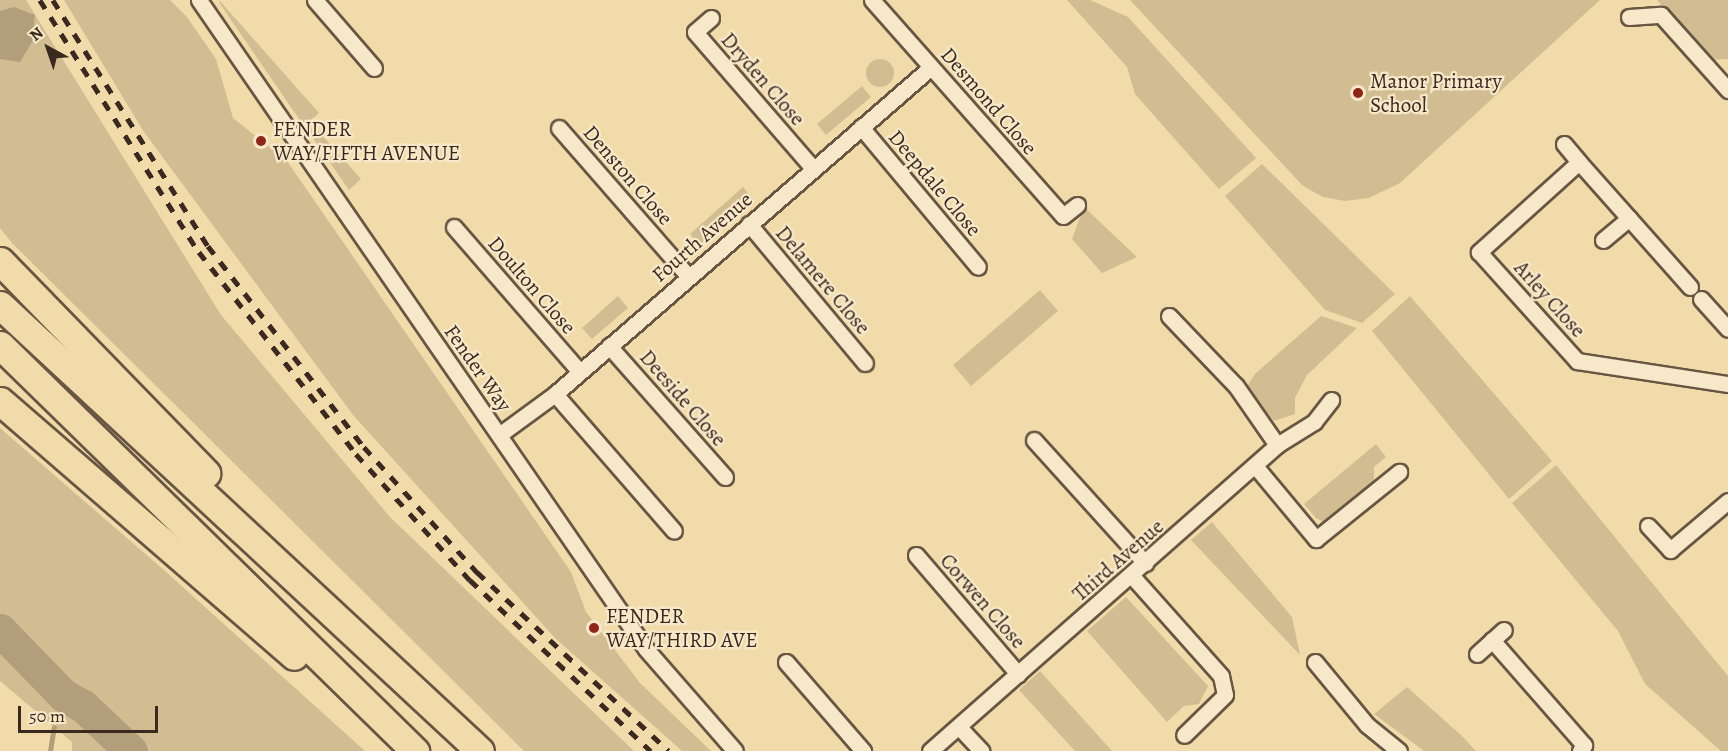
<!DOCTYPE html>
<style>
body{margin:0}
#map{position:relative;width:1728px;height:751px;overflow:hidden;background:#f1dbab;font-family:Alegreya,serif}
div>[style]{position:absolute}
.green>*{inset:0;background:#d2bd93}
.round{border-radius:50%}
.water>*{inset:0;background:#b39e7b}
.stream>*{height:5px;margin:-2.5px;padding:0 2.5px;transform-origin:2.5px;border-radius:2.5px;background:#b39e7b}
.river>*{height:33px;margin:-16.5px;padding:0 16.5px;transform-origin:16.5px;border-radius:16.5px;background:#b39e7b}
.roads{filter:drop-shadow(2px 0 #685642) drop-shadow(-2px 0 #685642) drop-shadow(0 2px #685642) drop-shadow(0 -2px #685642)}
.minor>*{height:15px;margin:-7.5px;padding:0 7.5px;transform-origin:7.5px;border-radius:7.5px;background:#f6e8c8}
.motorway>*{height:27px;margin:-13.5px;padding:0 13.5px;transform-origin:13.5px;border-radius:13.5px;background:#f1dbab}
.rail>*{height:4.5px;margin-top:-2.25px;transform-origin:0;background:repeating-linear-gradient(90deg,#3b291f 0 10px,transparent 0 20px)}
.dots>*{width:16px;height:16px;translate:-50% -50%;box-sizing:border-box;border:3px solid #f6e8c8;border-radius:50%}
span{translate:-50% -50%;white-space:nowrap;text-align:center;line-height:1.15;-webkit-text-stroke:4.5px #f6e8c8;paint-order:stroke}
.street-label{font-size:21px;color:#3b291f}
.poi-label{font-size:21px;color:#3b291f}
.left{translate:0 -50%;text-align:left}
.north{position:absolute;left:18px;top:18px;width:60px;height:60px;-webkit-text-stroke:4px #f6e8c8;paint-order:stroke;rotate:320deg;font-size:16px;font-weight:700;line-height:24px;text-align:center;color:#3b291f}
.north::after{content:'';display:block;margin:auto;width:21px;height:27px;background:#3b291f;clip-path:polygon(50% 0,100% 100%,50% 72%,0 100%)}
.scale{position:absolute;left:18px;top:706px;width:140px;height:27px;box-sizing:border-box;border:3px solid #3b291f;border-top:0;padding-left:8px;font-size:18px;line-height:21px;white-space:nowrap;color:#3b291f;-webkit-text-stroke:4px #f6e8c8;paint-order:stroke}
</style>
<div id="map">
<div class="green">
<i style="clip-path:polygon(0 0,26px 0,221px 315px,390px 517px,634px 751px,524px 751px,12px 243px,0 228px)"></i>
<i style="clip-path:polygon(64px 0,170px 0,187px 17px,216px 59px,233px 118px,287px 161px,571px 572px,586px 612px,640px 683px,711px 751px,682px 751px,555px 638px,353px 415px,144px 132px)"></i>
<i style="clip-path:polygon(219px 0,319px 113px,304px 126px,220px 4px)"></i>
<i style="clip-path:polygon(1067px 0,1090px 0,1128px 17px,1256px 158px,1219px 189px,1135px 94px,1127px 67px)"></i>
<i style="clip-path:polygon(1130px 0,1600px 0,1400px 183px,1369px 198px,1345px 201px,1323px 197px,1303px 186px)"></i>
<i style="clip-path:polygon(1657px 0,1728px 0,1728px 59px,1711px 60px)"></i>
<i class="round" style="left:866px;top:59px;width:28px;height:28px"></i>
<i style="clip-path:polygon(862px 86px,871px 97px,826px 135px,817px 124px)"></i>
<i style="clip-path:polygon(314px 126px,361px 179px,349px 190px,308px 131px)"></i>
<i style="clip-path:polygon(1262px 164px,1395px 294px,1362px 323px,1325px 310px,1225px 196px)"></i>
<i style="clip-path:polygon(743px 187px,753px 199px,700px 246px,690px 234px)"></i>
<i style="clip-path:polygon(1084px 207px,1137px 257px,1102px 273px,1072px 239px)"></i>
<i style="clip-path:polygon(1040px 290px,1058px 311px,971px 386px,953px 365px)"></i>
<i style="clip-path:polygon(618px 296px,628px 308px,592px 339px,582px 328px)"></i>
<i style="clip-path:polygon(1410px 296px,1552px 461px,1509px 499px,1372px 331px)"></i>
<i style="clip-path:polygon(1321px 316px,1357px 328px,1307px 375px,1295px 398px,1295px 414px,1274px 421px,1246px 388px,1255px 374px)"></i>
<i style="clip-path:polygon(0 428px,165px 571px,365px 751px,72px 751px,72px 742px,0 681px)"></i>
<i style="clip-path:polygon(1376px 444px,1386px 457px,1374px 467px,1374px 481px,1323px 522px,1316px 518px,1304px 504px)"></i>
<i style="clip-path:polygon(1556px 465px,1728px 676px,1728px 751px,1721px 751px,1645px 684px,1618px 631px,1512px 503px)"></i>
<i style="clip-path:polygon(1212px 522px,1292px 617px,1300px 655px,1191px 540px)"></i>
<i style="clip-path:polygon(1126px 597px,1208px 686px,1199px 704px,1184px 706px,1167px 722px,1087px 631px)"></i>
<i style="clip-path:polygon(1040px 671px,1112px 751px,1075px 751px,1019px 690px)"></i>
<i style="clip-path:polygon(1407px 687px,1462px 736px,1476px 751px,1424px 751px,1374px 714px)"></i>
</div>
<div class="water">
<i style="clip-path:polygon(14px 7px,35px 15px,32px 42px,20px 62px,0 59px,0 11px)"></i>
</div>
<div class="stream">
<i style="left:57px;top:708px;width:14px;rotate:-65deg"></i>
<i style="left:50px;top:751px;width:24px;rotate:-81deg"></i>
</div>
<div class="river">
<i style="left:0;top:630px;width:91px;rotate:45.9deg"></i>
<i style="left:63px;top:695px;width:23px;rotate:29deg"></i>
<i style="left:83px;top:706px;width:66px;rotate:43.2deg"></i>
</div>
<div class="roads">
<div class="minor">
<i style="left:199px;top:0;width:788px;rotate:55.44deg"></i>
<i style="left:646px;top:649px;width:135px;rotate:48.9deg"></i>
<i style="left:315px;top:0;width:90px;rotate:49.1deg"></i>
<i style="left:872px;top:0;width:288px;rotate:48.5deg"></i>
<i style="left:1063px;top:216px;width:18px;rotate:-38deg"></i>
<i style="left:1629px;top:17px;width:32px;rotate:-4deg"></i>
<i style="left:1661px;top:15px;width:101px;rotate:48.2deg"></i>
<i style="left:711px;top:18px;width:21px;rotate:139deg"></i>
<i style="left:695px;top:32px;width:180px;rotate:49.1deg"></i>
<i style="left:861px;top:127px;width:182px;rotate:50.1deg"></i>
<i style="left:559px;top:128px;width:196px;rotate:48.9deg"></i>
<i style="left:1564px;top:144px;width:23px;rotate:50deg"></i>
<i style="left:749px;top:224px;width:181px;rotate:50.2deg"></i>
<i style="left:454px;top:227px;width:191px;rotate:49deg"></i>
<i style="left:1603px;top:240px;width:34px;rotate:-40deg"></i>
<i style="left:1690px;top:287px;width:167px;rotate:-131.6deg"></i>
<i style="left:1579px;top:162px;width:135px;rotate:138deg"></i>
<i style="left:1479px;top:252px;width:147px;rotate:48deg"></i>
<i style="left:1577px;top:361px;width:153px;rotate:8.7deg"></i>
<i style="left:1701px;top:299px;width:40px;rotate:48deg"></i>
<i style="left:1169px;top:316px;width:97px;rotate:46.3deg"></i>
<i style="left:1236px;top:386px;width:72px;rotate:55.2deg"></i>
<i style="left:609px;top:346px;width:175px;rotate:48.5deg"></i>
<i style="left:555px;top:394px;width:181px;rotate:49deg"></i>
<i style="left:499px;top:435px;width:69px;rotate:-36.2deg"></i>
<i style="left:555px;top:394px;width:498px;rotate:-41deg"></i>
<i style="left:1034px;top:440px;width:166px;rotate:47.9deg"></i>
<i style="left:1256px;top:467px;width:94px;rotate:50.2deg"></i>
<i style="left:1316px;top:539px;width:107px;rotate:-38.9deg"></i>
<i style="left:1648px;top:526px;width:33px;rotate:47deg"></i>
<i style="left:1670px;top:550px;width:76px;rotate:-40.2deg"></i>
<i style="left:916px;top:555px;width:157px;rotate:49.4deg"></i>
<i style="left:1132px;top:576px;width:134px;rotate:48.3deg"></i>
<i style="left:1221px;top:676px;width:19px;rotate:78deg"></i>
<i style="left:1225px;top:695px;width:57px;rotate:135.7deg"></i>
<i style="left:1492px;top:640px;width:140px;rotate:48.8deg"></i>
<i style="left:1584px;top:745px;width:7px;rotate:124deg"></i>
<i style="left:1477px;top:654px;width:36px;rotate:-42deg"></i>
<i style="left:786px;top:662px;width:118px;rotate:49.1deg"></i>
<i style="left:1315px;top:662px;width:82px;rotate:50.5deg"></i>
<i style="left:1367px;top:725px;width:41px;rotate:39.1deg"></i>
<i style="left:959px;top:727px;width:33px;rotate:47deg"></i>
<i style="left:930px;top:751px;width:463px;rotate:-41.4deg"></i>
<i style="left:1277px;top:445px;width:44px;rotate:-31.9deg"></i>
<i style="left:1314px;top:422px;width:28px;rotate:-52deg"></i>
</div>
<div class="motorway">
<i style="left:0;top:261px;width:296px;rotate:45.8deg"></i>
<i style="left:0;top:305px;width:655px;rotate:42.9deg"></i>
<i style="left:0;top:345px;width:581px;rotate:44.37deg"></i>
<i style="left:0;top:401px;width:389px;rotate:40.9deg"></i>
</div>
</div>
<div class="rail">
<i style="left:40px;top:0;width:298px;rotate:57.8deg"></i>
<i style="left:199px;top:252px;width:256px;rotate:52.1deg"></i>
<i style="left:356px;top:454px;width:170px;rotate:47.9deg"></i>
<i style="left:470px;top:580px;width:249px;rotate:43.4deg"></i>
<i style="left:53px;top:0;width:291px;rotate:57.8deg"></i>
<i style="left:208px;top:246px;width:254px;rotate:52.2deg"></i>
<i style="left:364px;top:447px;width:169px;rotate:47.9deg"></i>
<i style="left:477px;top:572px;width:262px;rotate:43deg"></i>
</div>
<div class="dots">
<i style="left:1358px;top:93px;background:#8f2418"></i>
<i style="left:261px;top:141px;background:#8f2418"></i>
<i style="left:594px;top:628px;background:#8f2418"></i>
</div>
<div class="street-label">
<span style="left:763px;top:79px;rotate:49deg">Dryden Close</span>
<span style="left:989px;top:101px;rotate:49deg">Desmond Close</span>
<span style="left:628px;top:175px;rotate:49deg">Denston Close</span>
<span style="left:935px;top:183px;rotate:50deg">Deepdale Close</span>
<span style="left:702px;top:237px;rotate:-41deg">Fourth Avenue</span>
<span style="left:823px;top:280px;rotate:50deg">Delamere Close</span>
<span style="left:532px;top:285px;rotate:49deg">Doulton Close</span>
<span style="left:1550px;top:299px;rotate:48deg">Arley Close</span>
<span style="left:478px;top:368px;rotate:55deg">Fender Way</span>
<span style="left:683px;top:398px;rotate:49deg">Deeside Close</span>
<span style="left:1118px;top:560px;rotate:-41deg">Third Avenue</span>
<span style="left:983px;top:601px;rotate:49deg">Corwen Close</span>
</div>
<div class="poi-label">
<span class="left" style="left:1370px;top:93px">Manor Primary<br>School</span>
<span class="left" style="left:273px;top:141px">FENDER<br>WAY/FIFTH AVENUE</span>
<span class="left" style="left:606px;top:628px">FENDER<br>WAY/THIRD AVE</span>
</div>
<div class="north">N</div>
<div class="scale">50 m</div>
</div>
